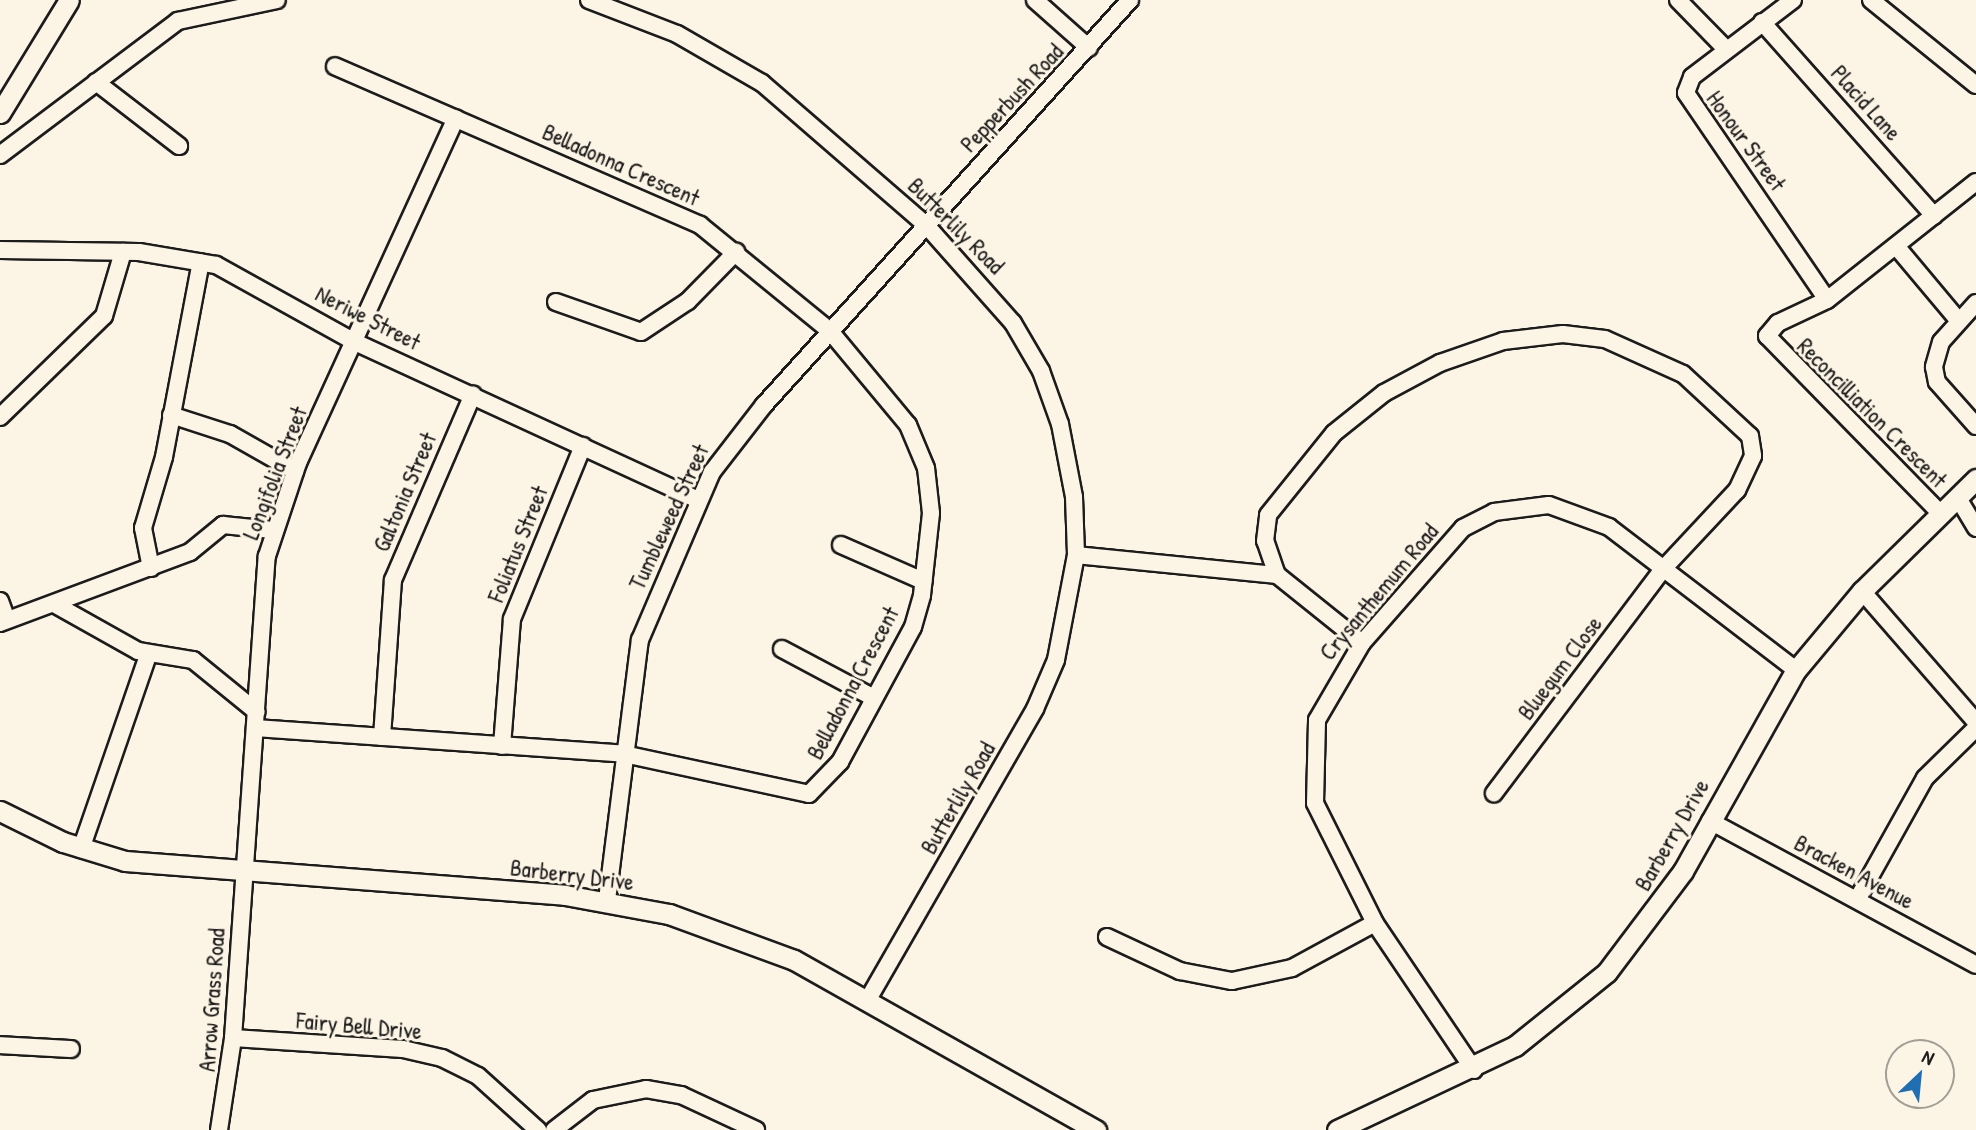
<!DOCTYPE html>
<style>
body{margin:0}
#map{position:relative;width:1976px;height:1130px;overflow:hidden;background:#fcf5e5;font-family:"Patrick Hand",sans-serif}
div>[style]{position:absolute}
.roads{filter:drop-shadow(2px 0 #1c1c1c) drop-shadow(-2px 0 #1c1c1c) drop-shadow(0 2px #1c1c1c) drop-shadow(0 -2px #1c1c1c)}
.minor>*{height:16px;margin:-8px;padding:0 8px;transform-origin:8px;border-radius:8px;background:#fcf5e5}
.tertiary>*{height:19px;margin:-9.5px;padding:0 9.5px;transform-origin:9.5px;border-radius:9.5px;background:#fcf5e5}
span{translate:-50% -50%;white-space:nowrap;text-align:center;line-height:1.15;-webkit-text-stroke:6px #fcf5e5;paint-order:stroke}
.street-label{font-size:23px;color:#1c1c1c}
.north{position:absolute;left:1885px;top:1039px;width:70px;height:70px;box-sizing:border-box;background:#fcf5e5;border:2px solid #a29e95;border-radius:50%;rotate:26deg;font-size:19px;font-weight:700;line-height:28px;text-align:center;color:#1c1c1c}
.north::after{content:'';display:block;margin:auto;width:24px;height:32px;background:#1f6fb2;clip-path:polygon(50% 0,100% 100%,50% 72%,0 100%)}
</style>
<div id="map">
<div class="roads">
<div class="minor">
<i style="left:589px;top:0;width:94px;rotate:21.1deg"></i>
<i style="left:677px;top:34px;width:98px;rotate:30deg"></i>
<i style="left:762px;top:83px;width:217px;rotate:40.9deg"></i>
<i style="left:926px;top:225px;width:131px;rotate:48.4deg"></i>
<i style="left:1013px;top:323px;width:56px;rotate:59.7deg"></i>
<i style="left:1041px;top:371px;width:56px;rotate:70.3deg"></i>
<i style="left:1060px;top:424px;width:74px;rotate:79.1deg"></i>
<i style="left:1074px;top:497px;width:58px;rotate:88deg"></i>
<i style="left:1076px;top:555px;width:107px;rotate:100.8deg"></i>
<i style="left:1056px;top:660px;width:53px;rotate:113.2deg"></i>
<i style="left:1035px;top:709px;width:337px;rotate:119.9deg"></i>
<i style="left:1035px;top:0;width:72px;rotate:41.6deg"></i>
<i style="left:1678px;top:0;width:69px;rotate:45.6deg"></i>
<i style="left:1793px;top:0;width:127px;rotate:142.7deg"></i>
<i style="left:1692px;top:77px;width:17px;rotate:111deg"></i>
<i style="left:1686px;top:93px;width:250px;rotate:55.7deg"></i>
<i style="left:1871px;top:0;width:135px;rotate:39deg"></i>
<i style="left:1762px;top:22px;width:259px;rotate:48.4deg"></i>
<i style="left:96px;top:82px;width:105px;rotate:37.6deg"></i>
<i style="left:0;top:155px;width:223px;rotate:-37deg"></i>
<i style="left:178px;top:21px;width:101px;rotate:-12deg"></i>
<i style="left:1896px;top:246px;width:97px;rotate:50deg"></i>
<i style="left:0;top:250px;width:139px;rotate:0.8deg"></i>
<i style="left:139px;top:252px;width:78px;rotate:9.6deg"></i>
<i style="left:216px;top:265px;width:161px;rotate:29deg"></i>
<i style="left:357px;top:343px;width:375px;rotate:24.7deg"></i>
<i style="left:556px;top:302px;width:90px;rotate:19.4deg"></i>
<i style="left:641px;top:332px;width:56px;rotate:-33.4deg"></i>
<i style="left:688px;top:301px;width:69px;rotate:-45.6deg"></i>
<i style="left:1976px;top:303px;width:52px;rotate:131.9deg"></i>
<i style="left:1941px;top:342px;width:26px;rotate:106deg"></i>
<i style="left:1934px;top:367px;width:15px;rotate:79deg"></i>
<i style="left:1937px;top:382px;width:59px;rotate:48.4deg"></i>
<i style="left:171px;top:415px;width:62px;rotate:17.9deg"></i>
<i style="left:230px;top:434px;width:75px;rotate:29.6deg"></i>
<i style="left:0;top:417px;width:145px;rotate:-44.2deg"></i>
<i style="left:104px;top:316px;width:67px;rotate:-73.5deg"></i>
<i style="left:1958px;top:498px;width:35px;rotate:59deg"></i>
<i style="left:1941px;top:514px;width:249px;rotate:-134.3deg"></i>
<i style="left:1767px;top:336px;width:17px;rotate:-50deg"></i>
<i style="left:1778px;top:323px;width:54px;rotate:-25.1deg"></i>
<i style="left:1827px;top:300px;width:190px;rotate:-38.4deg"></i>
<i style="left:841px;top:545px;width:90px;rotate:23.7deg"></i>
<i style="left:1076px;top:555px;width:202px;rotate:5.7deg"></i>
<i style="left:151px;top:568px;width:41px;rotate:-101.3deg"></i>
<i style="left:143px;top:528px;width:74px;rotate:-73.5deg"></i>
<i style="left:164px;top:457px;width:198px;rotate:-79.3deg"></i>
<i style="left:1862px;top:591px;width:174px;rotate:49deg"></i>
<i style="left:0;top:601px;width:20px;rotate:70deg"></i>
<i style="left:56px;top:605px;width:94px;rotate:29.3deg"></i>
<i style="left:138px;top:651px;width:56px;rotate:9.3deg"></i>
<i style="left:193px;top:660px;width:82px;rotate:39.1deg"></i>
<i style="left:0;top:623px;width:203px;rotate:-20.5deg"></i>
<i style="left:190px;top:552px;width:43px;rotate:-39.3deg"></i>
<i style="left:223px;top:525px;width:50px;rotate:5.7deg"></i>
<i style="left:1362px;top:643px;width:109px;rotate:-141.3deg"></i>
<i style="left:1277px;top:575px;width:36px;rotate:-109deg"></i>
<i style="left:1265px;top:541px;width:26px;rotate:-83deg"></i>
<i style="left:1268px;top:515px;width:105px;rotate:-51.2deg"></i>
<i style="left:1334px;top:433px;width:64px;rotate:-38.7deg"></i>
<i style="left:1384px;top:393px;width:64px;rotate:-28.2deg"></i>
<i style="left:1440px;top:363px;width:67px;rotate:-19.2deg"></i>
<i style="left:1503px;top:341px;width:60px;rotate:-6.7deg"></i>
<i style="left:1563px;top:334px;width:42px;rotate:6.8deg"></i>
<i style="left:1605px;top:339px;width:85px;rotate:24.2deg"></i>
<i style="left:1683px;top:374px;width:91px;rotate:42.8deg"></i>
<i style="left:1750px;top:436px;width:20px;rotate:81deg"></i>
<i style="left:1753px;top:456px;width:38px;rotate:115deg"></i>
<i style="left:1737px;top:490px;width:108px;rotate:133.1deg"></i>
<i style="left:1663px;top:569px;width:281px;rotate:127deg"></i>
<i style="left:782px;top:649px;width:104px;rotate:28deg"></i>
<i style="left:256px;top:728px;width:369px;rotate:4deg"></i>
<i style="left:624px;top:754px;width:189px;rotate:12.2deg"></i>
<i style="left:809px;top:794px;width:45px;rotate:-45.9deg"></i>
<i style="left:840px;top:762px;width:153px;rotate:-61.6deg"></i>
<i style="left:913px;top:627px;width:33px;rotate:-74deg"></i>
<i style="left:922px;top:595px;width:82px;rotate:-83.7deg"></i>
<i style="left:931px;top:513px;width:45px;rotate:-96.3deg"></i>
<i style="left:926px;top:468px;width:47px;rotate:-112.7deg"></i>
<i style="left:908px;top:425px;width:122px;rotate:-129.7deg"></i>
<i style="left:830px;top:331px;width:168px;rotate:-140.8deg"></i>
<i style="left:700px;top:225px;width:398px;rotate:-156.5deg"></i>
<i style="left:382px;top:737px;width:157px;rotate:-86deg"></i>
<i style="left:393px;top:580px;width:202px;rotate:-66.7deg"></i>
<i style="left:502px;top:746px;width:127px;rotate:-85.5deg"></i>
<i style="left:512px;top:619px;width:187px;rotate:-67.7deg"></i>
<i style="left:1710px;top:821px;width:302px;rotate:28.4deg"></i>
<i style="left:81px;top:849px;width:205px;rotate:-70.9deg"></i>
<i style="left:1858px;top:898px;width:137px;rotate:-60.8deg"></i>
<i style="left:1925px;top:778px;width:71px;rotate:-44.4deg"></i>
<i style="left:607px;top:900px;width:262px;rotate:-82.8deg"></i>
<i style="left:640px;top:640px;width:183px;rotate:-66.8deg"></i>
<i style="left:712px;top:472px;width:85px;rotate:-52.2deg"></i>
<i style="left:764px;top:405px;width:546px;rotate:-47.9deg"></i>
<i style="left:1107px;top:937px;width:81px;rotate:25deg"></i>
<i style="left:1180px;top:971px;width:53px;rotate:10.9deg"></i>
<i style="left:1232px;top:981px;width:61px;rotate:-12.2deg"></i>
<i style="left:1292px;top:968px;width:94px;rotate:-28.5deg"></i>
<i style="left:233px;top:1038px;width:170px;rotate:3.7deg"></i>
<i style="left:403px;top:1049px;width:40px;rotate:13deg"></i>
<i style="left:442px;top:1058px;width:40px;rotate:26.6deg"></i>
<i style="left:478px;top:1076px;width:81px;rotate:42deg"></i>
<i style="left:0;top:1045px;width:71px;rotate:3.2deg"></i>
<i style="left:1474px;top:1070px;width:177px;rotate:-124deg"></i>
<i style="left:1375px;top:923px;width:134px;rotate:-116.6deg"></i>
<i style="left:1315px;top:803px;width:83px;rotate:-88.6deg"></i>
<i style="left:1317px;top:720px;width:89px;rotate:-59.7deg"></i>
<i style="left:1362px;top:643px;width:153px;rotate:-48.7deg"></i>
<i style="left:1463px;top:528px;width:35px;rotate:-27deg"></i>
<i style="left:1494px;top:512px;width:55px;rotate:-7.3deg"></i>
<i style="left:1549px;top:505px;width:64px;rotate:20.1deg"></i>
<i style="left:1609px;top:527px;width:235px;rotate:37.4deg"></i>
<i style="left:219px;top:1130px;width:93px;rotate:-81.3deg"></i>
<i style="left:233px;top:1038px;width:483px;rotate:-86deg"></i>
<i style="left:267px;top:556px;width:98px;rotate:-71.6deg"></i>
<i style="left:298px;top:463px;width:379px;rotate:-65.4deg"></i>
<i style="left:554px;top:1130px;width:49px;rotate:-37.6deg"></i>
<i style="left:593px;top:1100px;width:54px;rotate:-11.7deg"></i>
<i style="left:646px;top:1089px;width:36px;rotate:10deg"></i>
<i style="left:681px;top:1095px;width:83px;rotate:25deg"></i>
</div>
<div class="tertiary">
<i style="left:0;top:113px;width:132px;rotate:-58.6deg"></i>
<i style="left:0;top:811px;width:70px;rotate:26.2deg"></i>
<i style="left:63px;top:842px;width:65px;rotate:17deg"></i>
<i style="left:125px;top:861px;width:441px;rotate:4.4deg"></i>
<i style="left:565px;top:895px;width:106px;rotate:10.4deg"></i>
<i style="left:669px;top:914px;width:133px;rotate:20.2deg"></i>
<i style="left:794px;top:960px;width:347px;rotate:29.4deg"></i>
<i style="left:1337px;top:1130px;width:197px;rotate:-25.3deg"></i>
<i style="left:1515px;top:1046px;width:118px;rotate:-38.8deg"></i>
<i style="left:1607px;top:972px;width:126px;rotate:-53deg"></i>
<i style="left:1683px;top:871px;width:231px;rotate:-60.7deg"></i>
<i style="left:1796px;top:670px;width:103px;rotate:-50.1deg"></i>
<i style="left:1862px;top:591px;width:160px;rotate:-44.5deg"></i>
</div>
</div>
<div class="street-label">
<span style="left:1012px;top:98px;rotate:-47deg">Pepperbush Road</span>
<span style="left:1866px;top:103px;rotate:48deg">Placid Lane</span>
<span style="left:1746px;top:141px;rotate:54deg">Honour Street</span>
<span style="left:621px;top:165px;rotate:24deg">Belladonna Crescent</span>
<span style="left:956px;top:226px;rotate:45deg">Butterlily Road</span>
<span style="left:368px;top:318px;rotate:27deg">Neriwe Street</span>
<span style="left:1872px;top:413px;rotate:45deg">Reconcilliation Crescent</span>
<span style="left:275px;top:473px;rotate:-69deg">Longifolia Street</span>
<span style="left:405px;top:492px;rotate:-67deg">Galtonia Street</span>
<span style="left:669px;top:517px;rotate:-65deg">Tumbleweed Street</span>
<span style="left:518px;top:544px;rotate:-68deg">Foliatus Street</span>
<span style="left:1379px;top:592px;rotate:-50deg">Crysanthemum Road</span>
<span style="left:1560px;top:668px;rotate:-53deg">Bluegum Close</span>
<span style="left:853px;top:683px;rotate:-62deg">Belladonna Crescent</span>
<span style="left:958px;top:798px;rotate:-60deg">Butterlily Road</span>
<span style="left:1672px;top:835px;rotate:-60deg">Barberry Drive</span>
<span style="left:1854px;top:872px;rotate:28deg">Bracken Avenue</span>
<span style="left:572px;top:875px;rotate:7deg">Barberry Drive</span>
<span style="left:212px;top:1000px;rotate:-86deg">Arrow Grass Road</span>
<span style="left:359px;top:1026px;rotate:5deg">Fairy Bell Drive</span>
</div>
<div class="north">N</div>
</div>
